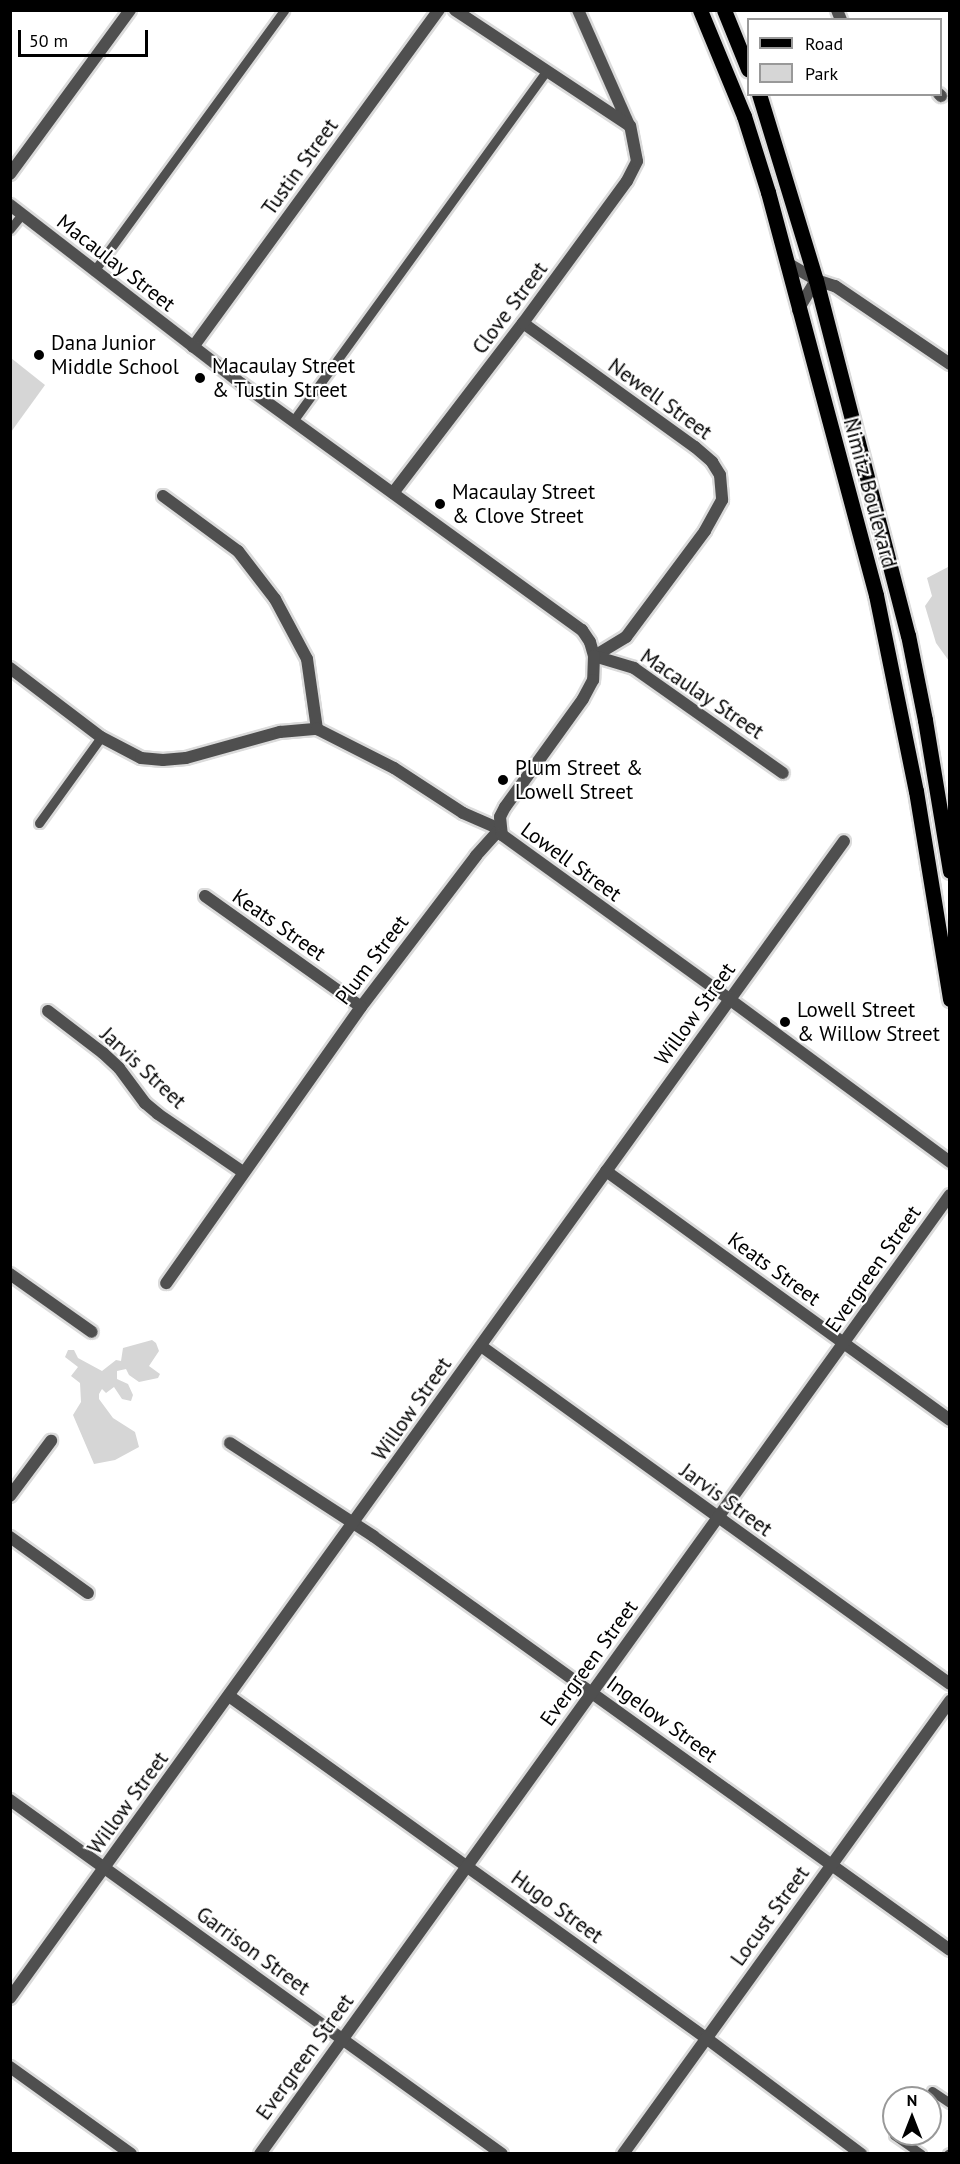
<!DOCTYPE html>
<style>
body{margin:0}
#map{position:relative;width:960px;height:2164px;overflow:hidden;background:#fff;font-family:"PT Sans",sans-serif}
div>[style]{position:absolute}
.green>*{inset:0;background:#d6d6d6}
.roads{filter:drop-shadow(2px 0 #dbdbdb) drop-shadow(-2px 0 #dbdbdb) drop-shadow(0 2px #dbdbdb) drop-shadow(0 -2px #dbdbdb)}
.service>*{height:9px;margin:-4.5px;padding:0 4.5px;transform-origin:4.5px;border-radius:4.5px;background:#4f4f4f}
.minor>*{height:12px;margin:-6px;padding:0 6px;transform-origin:6px;border-radius:6px;background:#4f4f4f}
.tertiary>*{height:12px;margin:-6px;padding:0 6px;transform-origin:6px;border-radius:6px;background:#4f4f4f}
.primary>*{height:15px;margin:-7.5px;padding:0 7.5px;transform-origin:7.5px;border-radius:7.5px;background:#000}
.dots>*{width:16px;height:16px;translate:-50% -50%;box-sizing:border-box;border:3px solid #fff;border-radius:50%}
span{translate:-50% -50%;white-space:nowrap;text-align:center;line-height:1.15;-webkit-text-stroke:4.5px #fff;paint-order:stroke}
.street-label{font-size:21px;color:#000}
.poi-label{font-size:21px;color:#000}
.left{translate:0 -50%;text-align:left}
.frame{position:absolute;inset:0;border:12px solid #000;pointer-events:none}
.legend{position:absolute;left:747px;top:18px;width:195px;height:78px;box-sizing:border-box;background:#fff;border:2px solid #999;margin:0;padding:8px 10px;list-style:none;font-size:18px;color:#000}
.legend li{display:flex;align-items:center;gap:12px;height:30px}
.legend b{width:30px;border:2px solid #999}
.north{position:absolute;left:882px;top:2086px;width:60px;height:60px;box-sizing:border-box;background:#fff;border:2px solid #999;border-radius:50%;rotate:0deg;font-size:16px;font-weight:700;line-height:24px;text-align:center;color:#000}
.north::after{content:'';display:block;margin:auto;width:21px;height:27px;background:#000;clip-path:polygon(50% 0,100% 100%,50% 72%,0 100%)}
.scale{position:absolute;left:18px;top:30px;width:130px;height:27px;box-sizing:border-box;border:3px solid #000;border-top:0;padding-left:8px;font-size:18px;line-height:21px;white-space:nowrap;color:#000;-webkit-text-stroke:4px #fff;paint-order:stroke}
</style>
<div id="map">
<div class="green">
<i style="clip-path:polygon(11px 358px,45px 385px,11px 432px,10px 432px)"></i>
<i style="clip-path:polygon(948px 567px,950px 568px,949px 661px,936px 643px,925px 606px,932px 596px,927px 578px)"></i>
<i style="clip-path:polygon(152px 1340px,156px 1343px,159px 1351px,149px 1366px,160px 1374px,158px 1378px,139px 1382px,129px 1375px,126px 1369px,117px 1371px,117px 1379px,128px 1384px,133px 1395px,131px 1401px,122px 1399px,114px 1387px,106px 1393px,102px 1389px,99px 1394px,99px 1399px,113px 1418px,135px 1432px,139px 1447px,115px 1460px,94px 1464px,73px 1415px,81px 1402px,80px 1383px,71px 1376px,78px 1367px,65px 1357px,68px 1350px,74px 1350px,78px 1358px,102px 1371px,116px 1360px,121px 1361px,123px 1348px)"></i>
</div>
<div class="roads">
<div class="service">
<i style="left:10px;top:229px;width:19px;rotate:-51deg"></i>
<i style="left:94px;top:271px;width:323px;rotate:-53.9deg"></i>
<i style="left:293px;top:421px;width:431px;rotate:-54.1deg"></i>
<i style="left:39px;top:823px;width:106px;rotate:-54.2deg"></i>
<i style="left:932px;top:2091px;width:22px;rotate:34deg"></i>
<i style="left:894px;top:2135px;width:33px;rotate:35deg"></i>
<i style="left:948px;top:2154px;width:2px;rotate:-27deg"></i>
</div>
<div class="minor">
<i style="left:578px;top:10px;width:126px;rotate:66.1deg"></i>
<i style="left:837px;top:10px;width:11px;rotate:68deg"></i>
<i style="left:939px;top:94px;width:3px;rotate:45deg"></i>
<i style="left:10px;top:174px;width:203px;rotate:-53.8deg"></i>
<i style="left:787px;top:263px;width:34px;rotate:30deg"></i>
<i style="left:816px;top:280px;width:20px;rotate:18deg"></i>
<i style="left:835px;top:286px;width:139px;rotate:34.1deg"></i>
<i style="left:798px;top:310px;width:35px;rotate:-59deg"></i>
<i style="left:523px;top:323px;width:212px;rotate:35.8deg"></i>
<i style="left:695px;top:447px;width:23px;rotate:41deg"></i>
<i style="left:712px;top:462px;width:15px;rotate:58deg"></i>
<i style="left:720px;top:475px;width:25px;rotate:85deg"></i>
<i style="left:722px;top:500px;width:35px;rotate:119deg"></i>
<i style="left:705px;top:531px;width:132px;rotate:126.7deg"></i>
<i style="left:626px;top:637px;width:37px;rotate:149deg"></i>
<i style="left:193px;top:347px;width:417px;rotate:-53.9deg"></i>
<i style="left:393px;top:493px;width:214px;rotate:-52.6deg"></i>
<i style="left:523px;top:323px;width:176px;rotate:-53.8deg"></i>
<i style="left:627px;top:181px;width:22px;rotate:-63deg"></i>
<i style="left:637px;top:161px;width:36px;rotate:-101deg"></i>
<i style="left:630px;top:126px;width:210px;rotate:-146.5deg"></i>
<i style="left:163px;top:496px;width:93px;rotate:36.3deg"></i>
<i style="left:238px;top:551px;width:61px;rotate:52.4deg"></i>
<i style="left:275px;top:599px;width:68px;rotate:61.9deg"></i>
<i style="left:307px;top:659px;width:71px;rotate:81.9deg"></i>
<i style="left:594px;top:656px;width:42px;rotate:16.7deg"></i>
<i style="left:634px;top:668px;width:182px;rotate:35.2deg"></i>
<i style="left:10px;top:668px;width:114px;rotate:37.2deg"></i>
<i style="left:101px;top:737px;width:45px;rotate:27.7deg"></i>
<i style="left:141px;top:758px;width:22px;rotate:5deg"></i>
<i style="left:163px;top:760px;width:23px;rotate:-5deg"></i>
<i style="left:186px;top:758px;width:98px;rotate:-15.5deg"></i>
<i style="left:280px;top:732px;width:37px;rotate:-5deg"></i>
<i style="left:317px;top:729px;width:86px;rotate:26.9deg"></i>
<i style="left:394px;top:768px;width:82px;rotate:33.1deg"></i>
<i style="left:463px;top:813px;width:40px;rotate:23.4deg"></i>
<i style="left:500px;top:829px;width:36px;rotate:132deg"></i>
<i style="left:476px;top:856px;width:190px;rotate:127.3deg"></i>
<i style="left:361px;top:1007px;width:338px;rotate:125.2deg"></i>
<i style="left:205px;top:896px;width:191px;rotate:35.4deg"></i>
<i style="left:48px;top:1011px;width:69px;rotate:37.4deg"></i>
<i style="left:103px;top:1053px;width:22px;rotate:43deg"></i>
<i style="left:119px;top:1068px;width:44px;rotate:53.4deg"></i>
<i style="left:145px;top:1103px;width:17px;rotate:40deg"></i>
<i style="left:158px;top:1114px;width:103px;rotate:34.3deg"></i>
<i style="left:606px;top:1171px;width:425px;rotate:35.9deg"></i>
<i style="left:10px;top:1274px;width:100px;rotate:35.3deg"></i>
<i style="left:481px;top:1346px;width:578px;rotate:35.78deg"></i>
<i style="left:230px;top:1443px;width:171px;rotate:33deg"></i>
<i style="left:373px;top:1536px;width:710px;rotate:35.66deg"></i>
<i style="left:10px;top:1496px;width:69px;rotate:-53.3deg"></i>
<i style="left:10px;top:1537px;width:96px;rotate:35.7deg"></i>
<i style="left:229px;top:1696px;width:587px;rotate:35.64deg"></i>
<i style="left:706px;top:2038px;width:194px;rotate:36.8deg"></i>
<i style="left:10px;top:1800px;width:606px;rotate:35.74deg"></i>
<i style="left:10px;top:1998px;width:1426px;rotate:-54.21deg"></i>
<i style="left:10px;top:2067px;width:149px;rotate:35.7deg"></i>
<i style="left:260px;top:2154px;width:1181px;rotate:-54.27deg"></i>
</div>
<div class="tertiary">
<i style="left:10px;top:205px;width:293px;rotate:37.7deg"></i>
<i style="left:242px;top:384px;width:420px;rotate:35.9deg"></i>
<i style="left:582px;top:630px;width:14px;rotate:56deg"></i>
<i style="left:590px;top:642px;width:15px;rotate:74deg"></i>
<i style="left:594px;top:656px;width:24px;rotate:92deg"></i>
<i style="left:593px;top:680px;width:21px;rotate:118deg"></i>
<i style="left:583px;top:699px;width:133px;rotate:125.8deg"></i>
<i style="left:505px;top:807px;width:11px;rotate:117deg"></i>
<i style="left:500px;top:817px;width:18px;rotate:84deg"></i>
<i style="left:502px;top:835px;width:280px;rotate:35.8deg"></i>
<i style="left:729px;top:999px;width:275px;rotate:36.4deg"></i>
<i style="left:623px;top:2154px;width:559px;rotate:-54.18deg"></i>
</div>
<div class="primary">
<i style="left:700px;top:10px;width:115px;rotate:67.5deg"></i>
<i style="left:744px;top:116px;width:80px;rotate:72.5deg"></i>
<i style="left:768px;top:192px;width:417px;rotate:75deg"></i>
<i style="left:876px;top:595px;width:200px;rotate:78.5deg"></i>
<i style="left:916px;top:791px;width:211px;rotate:80.7deg"></i>
<i style="left:724px;top:10px;width:64px;rotate:67.9deg"></i>
<i style="left:759px;top:94px;width:195px;rotate:73deg"></i>
<i style="left:816px;top:280px;width:367px;rotate:75.5deg"></i>
<i style="left:908px;top:635px;width:87px;rotate:78.7deg"></i>
<i style="left:925px;top:720px;width:153px;rotate:80.6deg"></i>
</div>
</div>
<div class="dots">
<i style="left:39px;top:355px;background:#000"></i>
<i style="left:200px;top:378px;background:#000"></i>
<i style="left:440px;top:504px;background:#000"></i>
<i style="left:503px;top:780px;background:#000"></i>
<i style="left:785px;top:1022px;background:#000"></i>
</div>
<div class="street-label">
<span style="left:300px;top:167px;rotate:-54deg">Tustin Street</span>
<span style="left:116px;top:263px;rotate:38deg">Macaulay Street</span>
<span style="left:510px;top:308px;rotate:-53deg">Clove Street</span>
<span style="left:660px;top:399px;rotate:36deg">Newell Street</span>
<span style="left:870px;top:493px;rotate:75deg">Nimitz Boulevard</span>
<span style="left:702px;top:694px;rotate:34deg">Macaulay Street</span>
<span style="left:571px;top:862px;rotate:36deg">Lowell Street</span>
<span style="left:279px;top:925px;rotate:35deg">Keats Street</span>
<span style="left:372px;top:960px;rotate:-53deg">Plum Street</span>
<span style="left:695px;top:1014px;rotate:-54deg">Willow Street</span>
<span style="left:143px;top:1068px;rotate:43deg">Jarvis Street</span>
<span style="left:774px;top:1269px;rotate:36deg">Keats Street</span>
<span style="left:873px;top:1269px;rotate:-55deg">Evergreen Street</span>
<span style="left:412px;top:1409px;rotate:-55deg">Willow Street</span>
<span style="left:726px;top:1500px;rotate:36deg">Jarvis Street</span>
<span style="left:589px;top:1663px;rotate:-54deg">Evergreen Street</span>
<span style="left:662px;top:1719px;rotate:36deg">Ingelow Street</span>
<span style="left:128px;top:1803px;rotate:-54deg">Willow Street</span>
<span style="left:557px;top:1907px;rotate:36deg">Hugo Street</span>
<span style="left:770px;top:1916px;rotate:-54deg">Locust Street</span>
<span style="left:253px;top:1951px;rotate:36deg">Garrison Street</span>
<span style="left:305px;top:2057px;rotate:-54deg">Evergreen Street</span>
</div>
<div class="poi-label">
<span class="left" style="left:51px;top:355px">Dana Junior<br>Middle School</span>
<span class="left" style="left:212px;top:378px">Macaulay Street<br>&amp; Tustin Street</span>
<span class="left" style="left:452px;top:504px">Macaulay Street<br>&amp; Clove Street</span>
<span class="left" style="left:515px;top:780px">Plum Street &amp;<br>Lowell Street</span>
<span class="left" style="left:797px;top:1022px">Lowell Street<br>&amp; Willow Street</span>
</div>
<div class="frame"></div>
<ul class="legend">
<li><b style="height:8px;background:#000"></b>Road</li>
<li><b style="height:16px;background:#d6d6d6"></b>Park</li>
</ul>
<div class="north">N</div>
<div class="scale">50 m</div>
</div>
